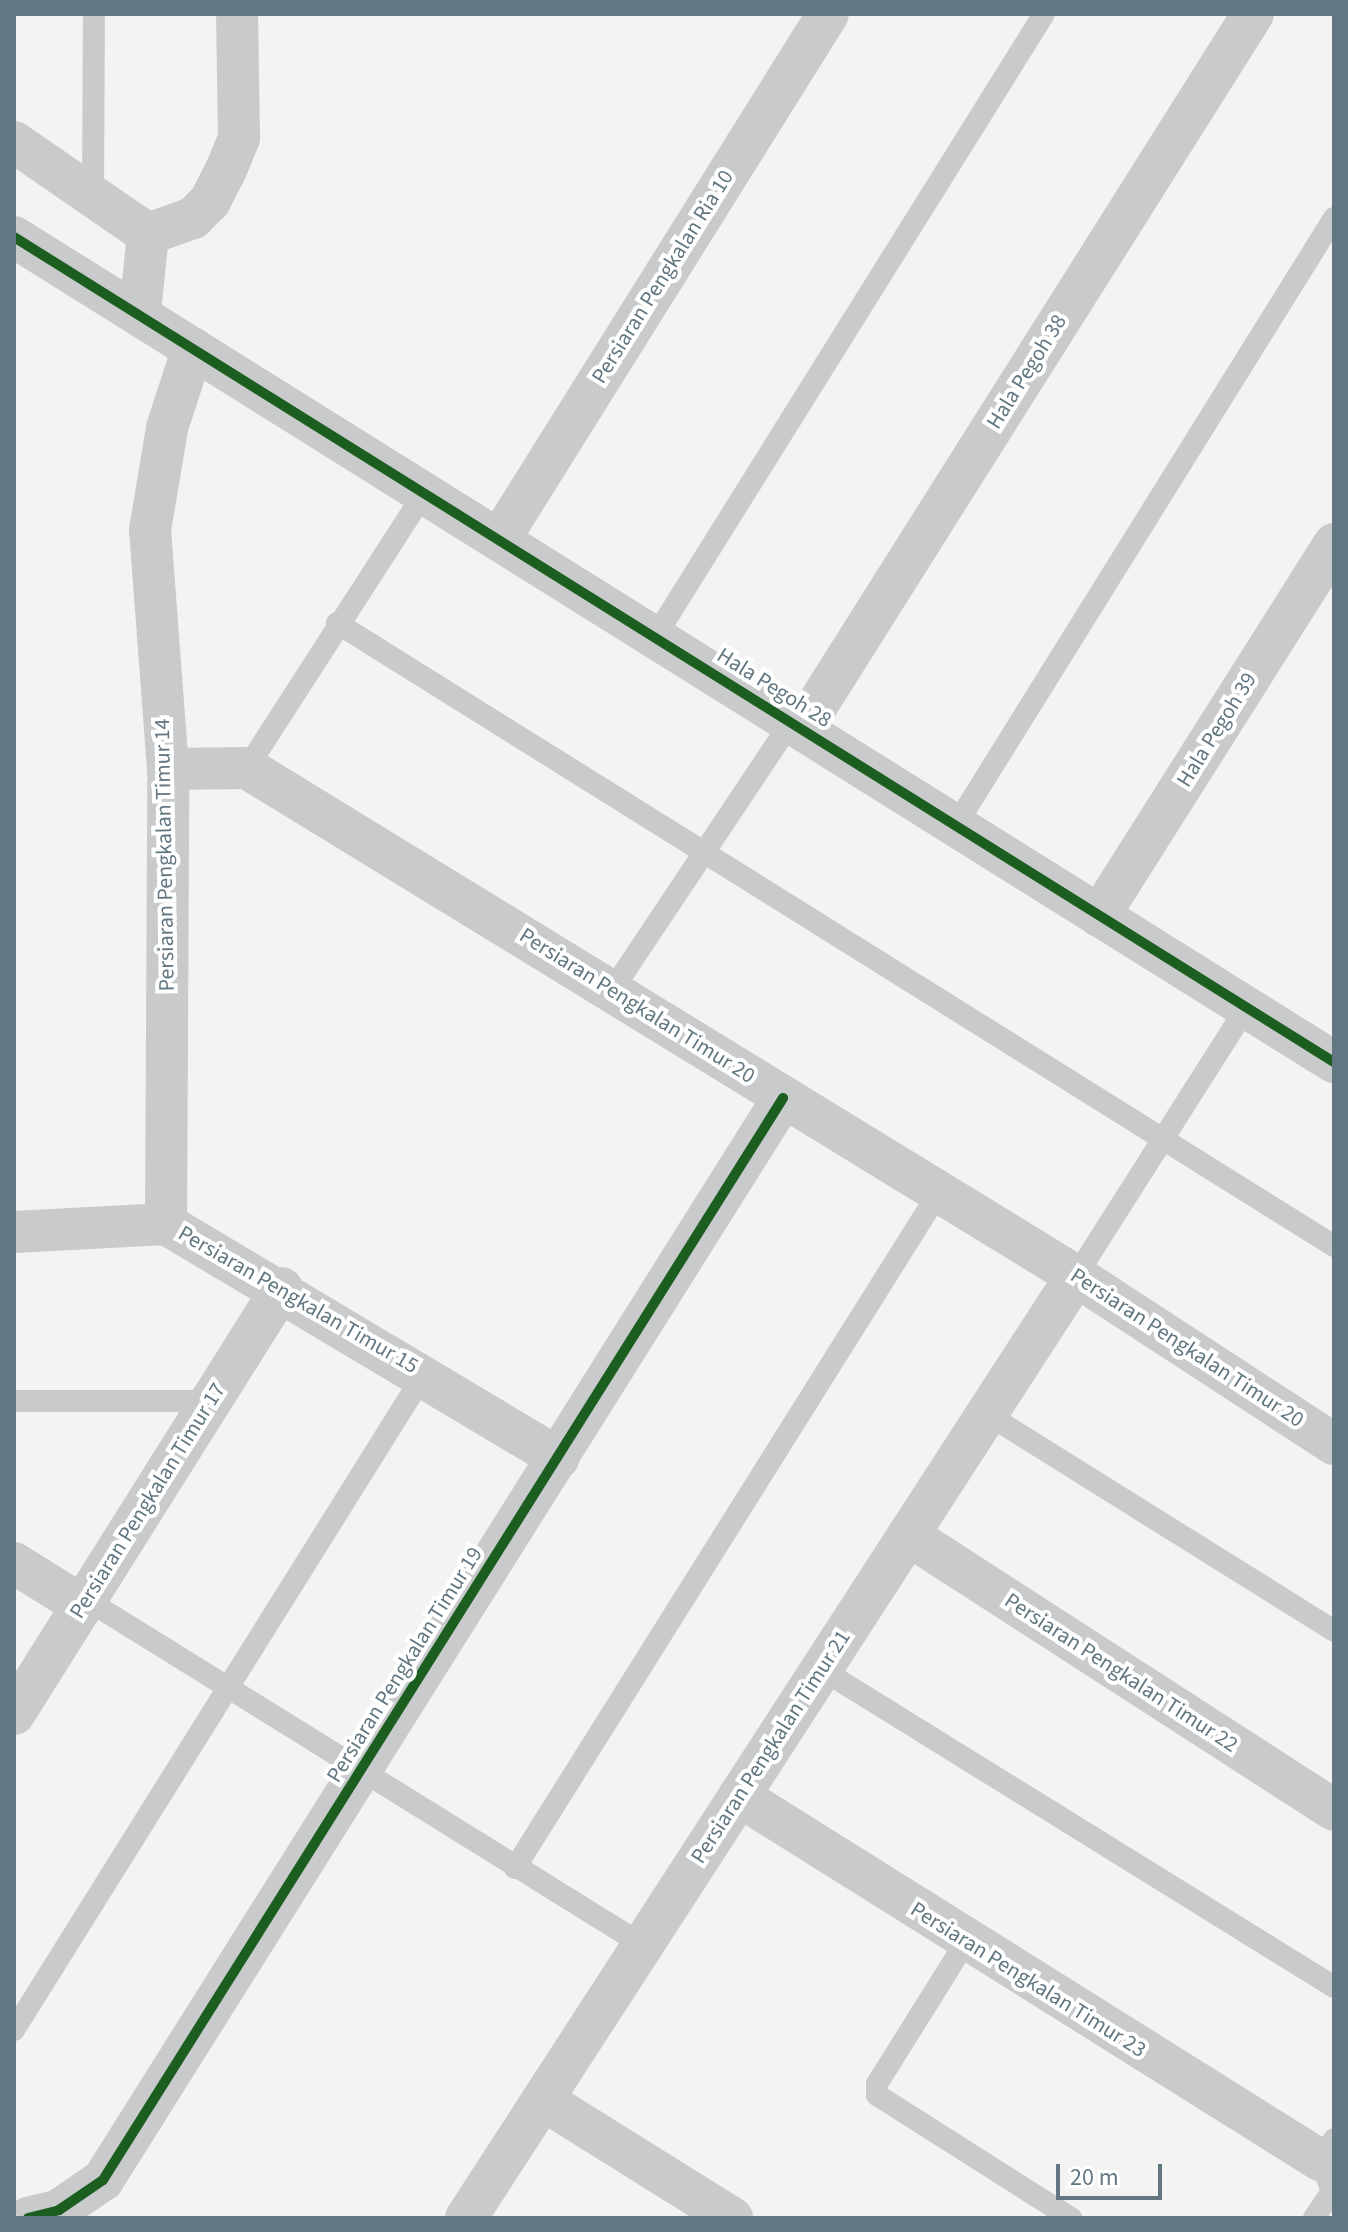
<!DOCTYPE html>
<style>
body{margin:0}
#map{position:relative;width:1348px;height:2232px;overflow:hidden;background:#f3f3f1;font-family:"Source Sans 3",sans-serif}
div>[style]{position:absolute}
.service>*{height:22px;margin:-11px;padding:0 11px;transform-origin:11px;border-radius:11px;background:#c8cacb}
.minor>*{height:42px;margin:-21px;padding:0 21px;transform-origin:21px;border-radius:21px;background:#c8cacb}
.cycleway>*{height:10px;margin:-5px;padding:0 5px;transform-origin:5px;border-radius:5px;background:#1b5e20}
span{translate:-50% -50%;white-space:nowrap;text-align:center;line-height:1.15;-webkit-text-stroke:8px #fff;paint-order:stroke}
.street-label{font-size:22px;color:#627782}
.frame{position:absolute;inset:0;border:16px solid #627782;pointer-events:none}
.scale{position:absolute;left:1056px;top:2164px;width:106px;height:36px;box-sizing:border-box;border:4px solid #627782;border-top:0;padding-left:10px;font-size:24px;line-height:28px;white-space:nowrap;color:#627782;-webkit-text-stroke:6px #fff;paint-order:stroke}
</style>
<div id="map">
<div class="service">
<i style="left:93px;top:193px;width:179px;rotate:-89.7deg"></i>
<i style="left:337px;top:623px;width:1176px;rotate:32deg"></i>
<i style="left:655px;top:637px;width:734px;rotate:-58.02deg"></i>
<i style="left:247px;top:768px;width:327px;rotate:-57.2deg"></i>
<i style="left:956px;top:825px;width:715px;rotate:-58.09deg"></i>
<i style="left:613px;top:989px;width:321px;rotate:-56.3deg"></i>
<i style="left:1076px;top:1276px;width:319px;rotate:-57.6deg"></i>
<i style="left:14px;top:1401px;width:198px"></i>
<i style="left:987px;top:1414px;width:409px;rotate:32deg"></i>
<i style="left:87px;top:1600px;width:654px;rotate:31.82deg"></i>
<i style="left:821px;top:1669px;width:604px;rotate:31.79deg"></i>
<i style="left:515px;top:1868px;width:798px;rotate:-57.9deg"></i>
<i style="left:965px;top:1943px;width:166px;rotate:122deg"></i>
<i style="left:877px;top:2084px;width:11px;rotate:90deg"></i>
<i style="left:877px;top:2095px;width:230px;rotate:32.4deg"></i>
<i style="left:14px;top:2030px;width:774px;rotate:-57.99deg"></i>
<i style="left:1314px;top:2218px;width:32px;rotate:-56deg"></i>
<i style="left:1332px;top:2191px;width:33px;rotate:-111deg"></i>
<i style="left:1320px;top:2160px;width:25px;rotate:-56deg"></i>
</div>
<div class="minor">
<i style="left:14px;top:142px;width:163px;rotate:34.5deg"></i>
<i style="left:148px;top:234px;width:78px;rotate:95.9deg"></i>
<i style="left:148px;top:234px;width:48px;rotate:-19.6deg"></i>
<i style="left:193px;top:218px;width:24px;rotate:-45deg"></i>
<i style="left:210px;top:201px;width:35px;rotate:-63deg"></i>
<i style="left:226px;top:170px;width:35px;rotate:-68deg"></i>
<i style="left:239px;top:138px;width:124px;rotate:-90.9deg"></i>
<i style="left:14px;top:237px;width:1557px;rotate:32.01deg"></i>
<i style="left:499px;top:540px;width:620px;rotate:-57.98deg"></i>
<i style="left:802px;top:729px;width:845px;rotate:-57.76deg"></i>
<i style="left:168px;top:769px;width:79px;rotate:-0.7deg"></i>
<i style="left:247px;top:768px;width:972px;rotate:31.5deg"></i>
<i style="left:1076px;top:1276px;width:308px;rotate:33.1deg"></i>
<i style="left:1099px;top:916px;width:440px;rotate:-57.7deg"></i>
<i style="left:166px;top:1224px;width:455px;rotate:-89.7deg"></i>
<i style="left:168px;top:769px;width:240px;rotate:-94.3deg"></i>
<i style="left:150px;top:530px;width:103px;rotate:-80.5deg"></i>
<i style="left:167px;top:428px;width:84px;rotate:-72deg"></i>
<i style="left:14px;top:1232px;width:152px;rotate:-3deg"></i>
<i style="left:166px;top:1224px;width:457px;rotate:30.8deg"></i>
<i style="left:908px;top:1535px;width:507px;rotate:32.84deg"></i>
<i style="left:14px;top:1563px;width:81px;rotate:31.9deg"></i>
<i style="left:14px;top:1714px;width:503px;rotate:-57.83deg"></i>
<i style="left:739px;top:1796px;width:686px;rotate:32.07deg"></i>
<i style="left:543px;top:2100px;width:223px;rotate:32deg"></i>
<i style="left:28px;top:2218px;width:32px;rotate:-14deg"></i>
<i style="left:59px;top:2210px;width:53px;rotate:-34.3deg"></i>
<i style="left:103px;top:2180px;width:1278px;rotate:-57.85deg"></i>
<i style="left:466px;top:2218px;width:1122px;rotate:-57.07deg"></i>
</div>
<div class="cycleway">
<i style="left:14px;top:237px;width:1557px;rotate:32.01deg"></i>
<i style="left:28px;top:2218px;width:32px;rotate:-14deg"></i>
<i style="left:59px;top:2210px;width:53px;rotate:-34.3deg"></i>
<i style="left:103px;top:2180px;width:1278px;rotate:-57.85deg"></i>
</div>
<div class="street-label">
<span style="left:663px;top:277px;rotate:-58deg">Persiaran Pengkalan Ria 10</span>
<span style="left:1027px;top:372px;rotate:-58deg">Hala Pegoh 38</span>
<span style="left:774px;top:688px;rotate:32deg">Hala Pegoh 28</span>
<span style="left:1217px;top:730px;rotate:-58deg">Hala Pegoh 39</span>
<span style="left:165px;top:855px;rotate:-91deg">Persiaran Pengkalan Timur 14</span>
<span style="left:637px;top:1006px;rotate:32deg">Persiaran Pengkalan Timur 20</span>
<span style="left:298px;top:1300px;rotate:30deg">Persiaran Pengkalan Timur 15</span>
<span style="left:1187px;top:1348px;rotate:33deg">Persiaran Pengkalan Timur 20</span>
<span style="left:148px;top:1501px;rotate:-58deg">Persiaran Pengkalan Timur 17</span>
<span style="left:405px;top:1665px;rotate:-58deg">Persiaran Pengkalan Timur 19</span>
<span style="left:1121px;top:1673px;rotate:33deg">Persiaran Pengkalan Timur 22</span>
<span style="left:771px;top:1747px;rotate:-57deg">Persiaran Pengkalan Timur 21</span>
<span style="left:1028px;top:1980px;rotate:32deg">Persiaran Pengkalan Timur 23</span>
</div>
<div class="frame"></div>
<div class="scale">20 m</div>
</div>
